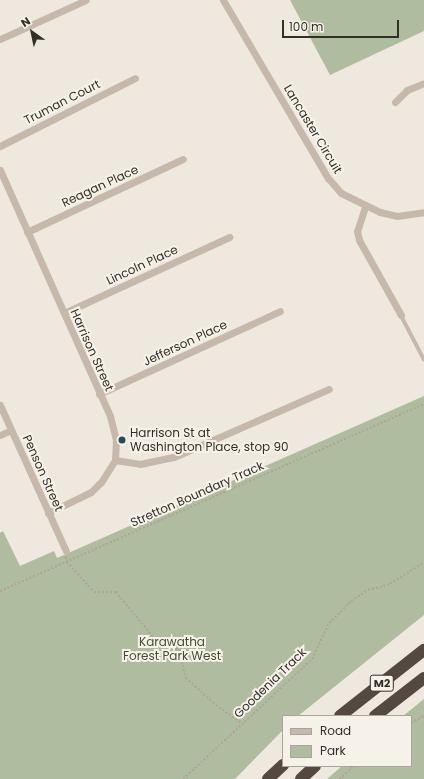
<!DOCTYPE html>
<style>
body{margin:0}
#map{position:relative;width:424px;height:779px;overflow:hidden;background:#efe8de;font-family:Poppins,sans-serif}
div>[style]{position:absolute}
.green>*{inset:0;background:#b0bc9f}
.path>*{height:1.5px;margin-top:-0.75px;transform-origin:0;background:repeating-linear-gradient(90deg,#b1a395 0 2px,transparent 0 4px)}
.service>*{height:3.5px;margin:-1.75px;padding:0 1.75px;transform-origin:1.75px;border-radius:1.75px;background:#c6b9ab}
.minor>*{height:7px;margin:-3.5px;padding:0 3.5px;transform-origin:3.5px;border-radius:3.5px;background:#c6b9ab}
.motorway>*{height:12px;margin:-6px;padding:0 6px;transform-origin:6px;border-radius:6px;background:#544941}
.dots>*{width:11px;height:11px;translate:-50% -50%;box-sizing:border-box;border:2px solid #f7f2e9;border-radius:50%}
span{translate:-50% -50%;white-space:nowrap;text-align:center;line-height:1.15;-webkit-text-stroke:4px #f7f2e9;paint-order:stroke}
.shield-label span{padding:1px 3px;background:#f7f2e9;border:1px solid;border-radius:3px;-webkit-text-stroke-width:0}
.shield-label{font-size:11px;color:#342e29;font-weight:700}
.street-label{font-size:12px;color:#342e29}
.poi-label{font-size:12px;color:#342e29}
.left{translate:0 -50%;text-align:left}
.park-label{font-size:12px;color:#425030}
.legend{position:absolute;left:282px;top:715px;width:130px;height:52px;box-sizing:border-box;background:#f7f2e9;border:1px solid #a9a49c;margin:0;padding:5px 7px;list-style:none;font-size:12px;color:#342e29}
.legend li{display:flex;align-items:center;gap:8px;height:20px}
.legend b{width:20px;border:1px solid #a9a49c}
.north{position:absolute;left:12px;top:12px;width:40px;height:40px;-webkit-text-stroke:3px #f7f2e9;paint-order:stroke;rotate:327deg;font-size:11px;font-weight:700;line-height:16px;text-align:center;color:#342e29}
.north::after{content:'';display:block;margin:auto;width:14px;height:18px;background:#342e29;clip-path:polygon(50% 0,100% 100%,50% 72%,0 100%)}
.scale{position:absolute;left:282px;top:20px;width:117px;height:18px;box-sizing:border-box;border:2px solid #342e29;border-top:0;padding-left:5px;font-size:12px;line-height:14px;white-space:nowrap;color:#342e29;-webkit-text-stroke:3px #f7f2e9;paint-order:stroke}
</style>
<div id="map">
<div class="green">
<i style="clip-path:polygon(290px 0,424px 0,424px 31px,330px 75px)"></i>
<i style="clip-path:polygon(424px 396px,424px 615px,298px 716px,283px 716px,283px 730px,235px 779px,0 779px,0 533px,3px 531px,20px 566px,54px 551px,57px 558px)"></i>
<i style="clip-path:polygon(424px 699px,424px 779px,327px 779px,342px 766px,411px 766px,411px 716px,403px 716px)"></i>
</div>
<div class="path">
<i style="left:66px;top:557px;width:5px;rotate:79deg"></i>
<i style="left:67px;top:562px;width:40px;rotate:48deg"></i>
<i style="left:94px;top:592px;width:22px"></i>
<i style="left:116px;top:592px;width:60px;rotate:50.4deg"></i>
<i style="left:154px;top:638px;width:28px;rotate:26deg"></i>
<i style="left:179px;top:650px;width:29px;rotate:76deg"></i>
<i style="left:186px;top:678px;width:40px;rotate:42deg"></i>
<i style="left:216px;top:705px;width:32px;rotate:35deg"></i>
<i style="left:0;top:591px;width:463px;rotate:-23.8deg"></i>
<i style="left:411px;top:723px;width:15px;rotate:-28deg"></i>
<i style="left:183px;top:779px;width:176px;rotate:-42.9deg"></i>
<i style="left:312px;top:659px;width:40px;rotate:-65deg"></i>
<i style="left:329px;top:623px;width:31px;rotate:-45deg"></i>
<i style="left:351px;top:601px;width:20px;rotate:-33deg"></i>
<i style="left:368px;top:590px;width:23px;rotate:-15deg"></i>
<i style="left:390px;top:584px;width:40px;rotate:-32.9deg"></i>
<i style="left:339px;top:779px;width:20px;rotate:-41deg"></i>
</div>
<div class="service">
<i style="left:401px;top:315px;width:50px;rotate:62.4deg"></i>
</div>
<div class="minor">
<i style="left:223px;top:0;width:207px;rotate:59.5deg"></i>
<i style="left:328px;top:178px;width:20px;rotate:49deg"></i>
<i style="left:341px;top:193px;width:43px;rotate:26deg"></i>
<i style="left:380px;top:212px;width:17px;rotate:13deg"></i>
<i style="left:397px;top:216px;width:27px;rotate:-8deg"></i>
<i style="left:0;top:39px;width:94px;rotate:-24.4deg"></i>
<i style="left:395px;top:102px;width:17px;rotate:-45deg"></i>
<i style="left:407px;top:90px;width:18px;rotate:-22deg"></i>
<i style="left:0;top:146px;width:151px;rotate:-26.7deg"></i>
<i style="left:0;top:170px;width:269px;rotate:65.9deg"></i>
<i style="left:110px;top:416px;width:25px;rotate:76deg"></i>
<i style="left:116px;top:440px;width:20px;rotate:93deg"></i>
<i style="left:115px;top:460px;width:26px;rotate:122deg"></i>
<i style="left:101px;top:482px;width:14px;rotate:135deg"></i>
<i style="left:91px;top:492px;width:48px;rotate:154deg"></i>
<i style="left:365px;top:207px;width:25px;rotate:108deg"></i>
<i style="left:357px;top:231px;width:9px;rotate:77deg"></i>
<i style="left:359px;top:240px;width:86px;rotate:60.8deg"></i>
<i style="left:27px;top:232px;width:172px;rotate:-25.1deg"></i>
<i style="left:64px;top:313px;width:182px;rotate:-24.7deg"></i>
<i style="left:99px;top:394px;width:199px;rotate:-24.6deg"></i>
<i style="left:0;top:405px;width:160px;rotate:65.7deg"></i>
<i style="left:0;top:435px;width:12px;rotate:-24deg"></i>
<i style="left:115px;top:460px;width:25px;rotate:9deg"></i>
<i style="left:140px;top:464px;width:35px;rotate:-12deg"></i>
<i style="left:174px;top:457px;width:169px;rotate:-23.7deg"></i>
</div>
<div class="motorway">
<i style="left:340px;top:716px;width:107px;rotate:-38.2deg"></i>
<i style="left:375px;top:716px;width:62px;rotate:-37.8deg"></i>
<i style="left:268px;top:779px;width:21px;rotate:-43deg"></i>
<i style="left:301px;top:779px;width:19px;rotate:-43deg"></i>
</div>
<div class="dots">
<i style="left:122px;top:440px;background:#244b51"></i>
</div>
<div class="shield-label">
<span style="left:382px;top:683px">M2</span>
</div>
<div class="street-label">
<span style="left:62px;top:102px;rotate:-27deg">Truman Court</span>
<span style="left:313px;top:129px;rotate:59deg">Lancaster Circuit</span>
<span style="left:100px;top:186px;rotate:-25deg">Reagan Place</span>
<span style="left:142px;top:265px;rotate:-25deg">Lincoln Place</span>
<span style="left:185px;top:343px;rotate:-25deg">Jefferson Place</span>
<span style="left:92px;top:350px;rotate:66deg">Harrison Street</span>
<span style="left:43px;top:473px;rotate:66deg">Penson Street</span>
<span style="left:197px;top:494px;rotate:-24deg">Stretton Boundary Track</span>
<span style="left:270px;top:683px;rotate:-44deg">Goodenia Track</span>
</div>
<div class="poi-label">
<span class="left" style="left:130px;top:440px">Harrison St at<br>Washington Place, stop 90</span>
</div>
<div class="park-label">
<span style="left:172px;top:649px">Karawatha<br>Forest Park West</span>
</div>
<ul class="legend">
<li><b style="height:5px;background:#c6b9ab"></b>Road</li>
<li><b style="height:11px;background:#b0bc9f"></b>Park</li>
</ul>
<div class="north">N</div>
<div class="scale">100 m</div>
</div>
